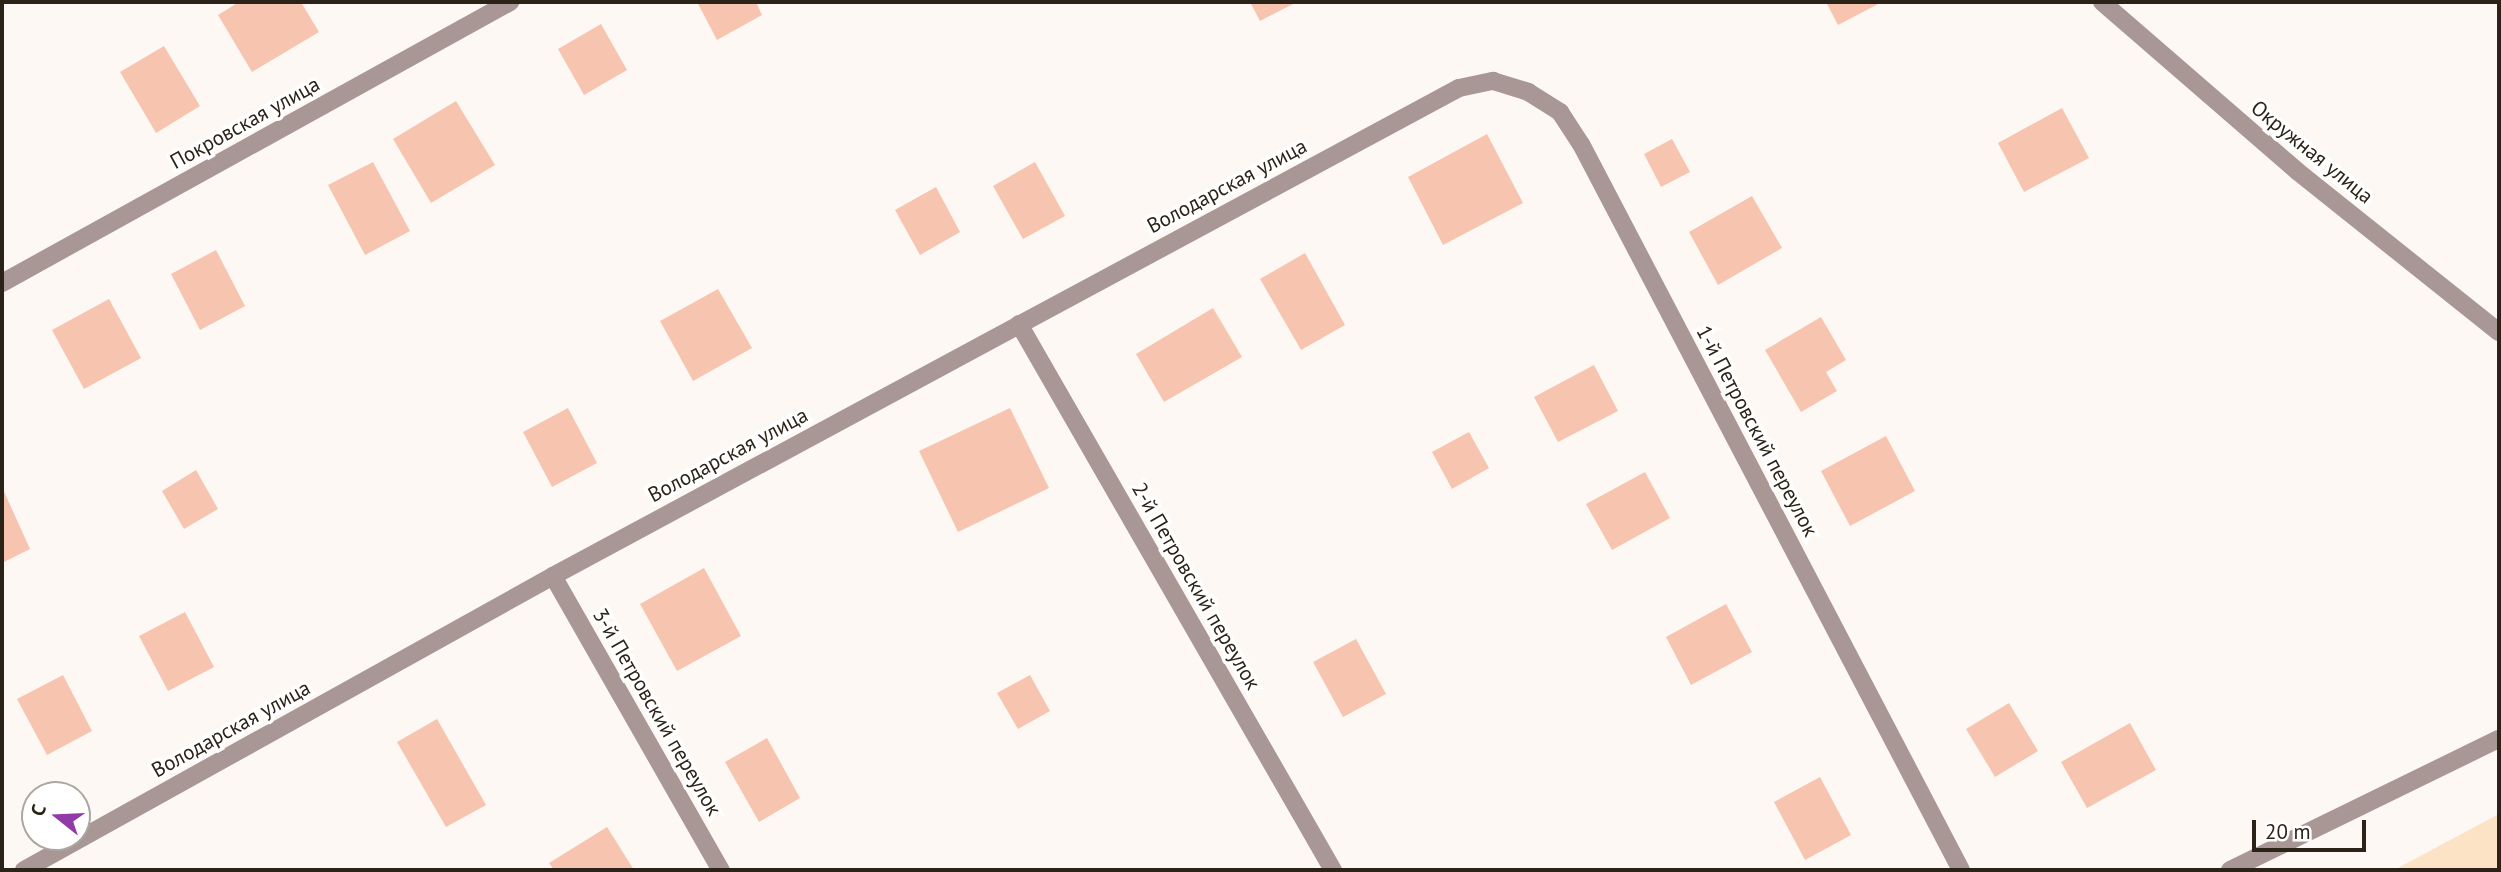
<!DOCTYPE html>
<meta charset="utf-8">
<style>
body{margin:0}
#map{position:relative;width:2501px;height:872px;overflow:hidden;background:#fdf8f3;font-family:"PT Sans",sans-serif}
div>[style]{position:absolute}
.green>*{inset:0;background:#fce3c5}
.building>*{inset:0;background:#f7c4b0}
.street>*{height:18px;margin:-9px;padding:0 9px;transform-origin:9px;border-radius:9px;background:#a99795}
span{translate:-50% -50%;white-space:nowrap;text-align:center;line-height:1.15;-webkit-text-stroke:7px #fff;paint-order:stroke}
.street-label{font-size:21px;color:#2c2318}
.frame{position:absolute;inset:0;border:4px solid #2c2318;pointer-events:none}
.north{position:absolute;left:21px;top:781px;width:70px;height:70px;box-sizing:border-box;background:#fff;border:2px solid #aba7a3;border-radius:50%;rotate:288deg;font-size:19px;font-weight:700;line-height:28px;text-align:center;color:#2c2318}
.north::after{content:'';display:block;margin:auto;width:24px;height:32px;background:#923ba8;clip-path:polygon(50% 0,100% 100%,50% 72%,0 100%)}
.scale{position:absolute;left:2252px;top:820px;width:114px;height:32px;box-sizing:border-box;border:4px solid #2c2318;border-top:0;padding-left:9px;font-size:21px;line-height:24px;white-space:nowrap;color:#2c2318;-webkit-text-stroke:5px #fff;paint-order:stroke}
</style>
<div id="map">
<div class="green">
<i style="clip-path:polygon(2499px 814px,2499px 870px,2394px 870px)"></i>
</div>
<div class="building">
<i style="clip-path:polygon(239px 2px,301px 2px,319px 32px,252px 72px,218px 15px)"></i>
<i style="clip-path:polygon(697px 2px,756px 2px,762px 15px,717px 40px)"></i>
<i style="clip-path:polygon(1250px 2px,1297px 2px,1260px 21px)"></i>
<i style="clip-path:polygon(1826px 2px,1882px 2px,1838px 25px)"></i>
<i style="clip-path:polygon(601px 24px,627px 70px,584px 95px,558px 49px)"></i>
<i style="clip-path:polygon(164px 46px,200px 106px,156px 133px,120px 72px)"></i>
<i style="clip-path:polygon(456px 101px,495px 165px,431px 203px,393px 139px)"></i>
<i style="clip-path:polygon(2062px 108px,2089px 158px,2024px 192px,1998px 143px)"></i>
<i style="clip-path:polygon(1487px 134px,1523px 203px,1443px 245px,1408px 177px)"></i>
<i style="clip-path:polygon(1672px 139px,1690px 172px,1661px 187px,1644px 154px)"></i>
<i style="clip-path:polygon(373px 162px,410px 231px,365px 255px,328px 185px)"></i>
<i style="clip-path:polygon(1035px 162px,1065px 216px,1023px 239px,993px 186px)"></i>
<i style="clip-path:polygon(936px 187px,960px 232px,920px 255px,895px 210px)"></i>
<i style="clip-path:polygon(1752px 196px,1782px 248px,1718px 285px,1689px 232px)"></i>
<i style="clip-path:polygon(216px 250px,245px 306px,200px 330px,171px 274px)"></i>
<i style="clip-path:polygon(1305px 253px,1345px 325px,1301px 350px,1260px 279px)"></i>
<i style="clip-path:polygon(718px 289px,752px 348px,693px 381px,660px 321px)"></i>
<i style="clip-path:polygon(109px 299px,141px 358px,84px 389px,52px 330px)"></i>
<i style="clip-path:polygon(1213px 308px,1242px 357px,1164px 402px,1136px 354px)"></i>
<i style="clip-path:polygon(1821px 317px,1846px 360px,1826px 372px,1837px 391px,1801px 412px,1765px 350px)"></i>
<i style="clip-path:polygon(1594px 365px,1618px 411px,1558px 442px,1534px 397px)"></i>
<i style="clip-path:polygon(568px 408px,597px 463px,552px 487px,523px 432px)"></i>
<i style="clip-path:polygon(1010px 408px,1049px 488px,958px 532px,919px 451px)"></i>
<i style="clip-path:polygon(1469px 432px,1489px 468px,1452px 489px,1432px 452px)"></i>
<i style="clip-path:polygon(1886px 436px,1915px 491px,1850px 526px,1821px 471px)"></i>
<i style="clip-path:polygon(196px 470px,218px 509px,184px 529px,162px 491px)"></i>
<i style="clip-path:polygon(1645px 472px,1670px 518px,1612px 550px,1586px 504px)"></i>
<i style="clip-path:polygon(2px 487px,30px 549px,2px 563px)"></i>
<i style="clip-path:polygon(704px 568px,741px 636px,677px 671px,640px 604px)"></i>
<i style="clip-path:polygon(1726px 604px,1752px 652px,1691px 685px,1666px 637px)"></i>
<i style="clip-path:polygon(185px 612px,214px 667px,168px 691px,139px 636px)"></i>
<i style="clip-path:polygon(1356px 639px,1386px 694px,1343px 717px,1313px 662px)"></i>
<i style="clip-path:polygon(63px 675px,92px 731px,47px 755px,17px 699px)"></i>
<i style="clip-path:polygon(1030px 675px,1050px 711px,1018px 729px,997px 693px)"></i>
<i style="clip-path:polygon(2009px 703px,2038px 751px,1995px 777px,1966px 729px)"></i>
<i style="clip-path:polygon(437px 719px,486px 805px,446px 827px,397px 742px)"></i>
<i style="clip-path:polygon(2130px 723px,2156px 770px,2087px 808px,2061px 762px)"></i>
<i style="clip-path:polygon(767px 738px,800px 798px,759px 822px,725px 762px)"></i>
<i style="clip-path:polygon(1820px 777px,1851px 835px,1805px 860px,1774px 802px)"></i>
<i style="clip-path:polygon(607px 827px,634px 870px,554px 870px,549px 863px)"></i>
</div>
<div class="street">
<i style="left:2102px;top:2px;width:258px;rotate:40.9deg"></i>
<i style="left:2297px;top:171px;width:258px;rotate:38.6deg"></i>
<i style="left:2px;top:283px;width:581px;rotate:-28.95deg"></i>
<i style="left:1019px;top:324px;width:630px;rotate:60.1deg"></i>
<i style="left:553px;top:576px;width:339px;rotate:60.3deg"></i>
<i style="left:24px;top:870px;width:605px;rotate:-29.06deg"></i>
<i style="left:553px;top:576px;width:1029px;rotate:-28.31deg"></i>
<i style="left:1459px;top:88px;width:35px;rotate:-12deg"></i>
<i style="left:1493px;top:81px;width:37px;rotate:17deg"></i>
<i style="left:1528px;top:92px;width:38px;rotate:32deg"></i>
<i style="left:1560px;top:112px;width:38px;rotate:57deg"></i>
<i style="left:1581px;top:144px;width:819px;rotate:62.37deg"></i>
<i style="left:2230px;top:870px;width:299px;rotate:-26deg"></i>
</div>
<div class="street-label">
<span style="left:245px;top:123px;rotate:-29deg">Покровская улица</span>
<span style="left:2312px;top:152px;rotate:39deg">Окружная улица</span>
<span style="left:1227px;top:186px;rotate:-28deg">Володарская улица</span>
<span style="left:1757px;top:431px;rotate:62deg">1-й Петровский переулок</span>
<span style="left:728px;top:455px;rotate:-28deg">Володарская улица</span>
<span style="left:1196px;top:586px;rotate:60deg">2-й Петровский переулок</span>
<span style="left:657px;top:712px;rotate:60deg">3-й Петровский переулок</span>
<span style="left:231px;top:729px;rotate:-29deg">Володарская улица</span>
</div>
<div class="frame"></div>
<div class="north">С</div>
<div class="scale">20 m</div>
</div>
